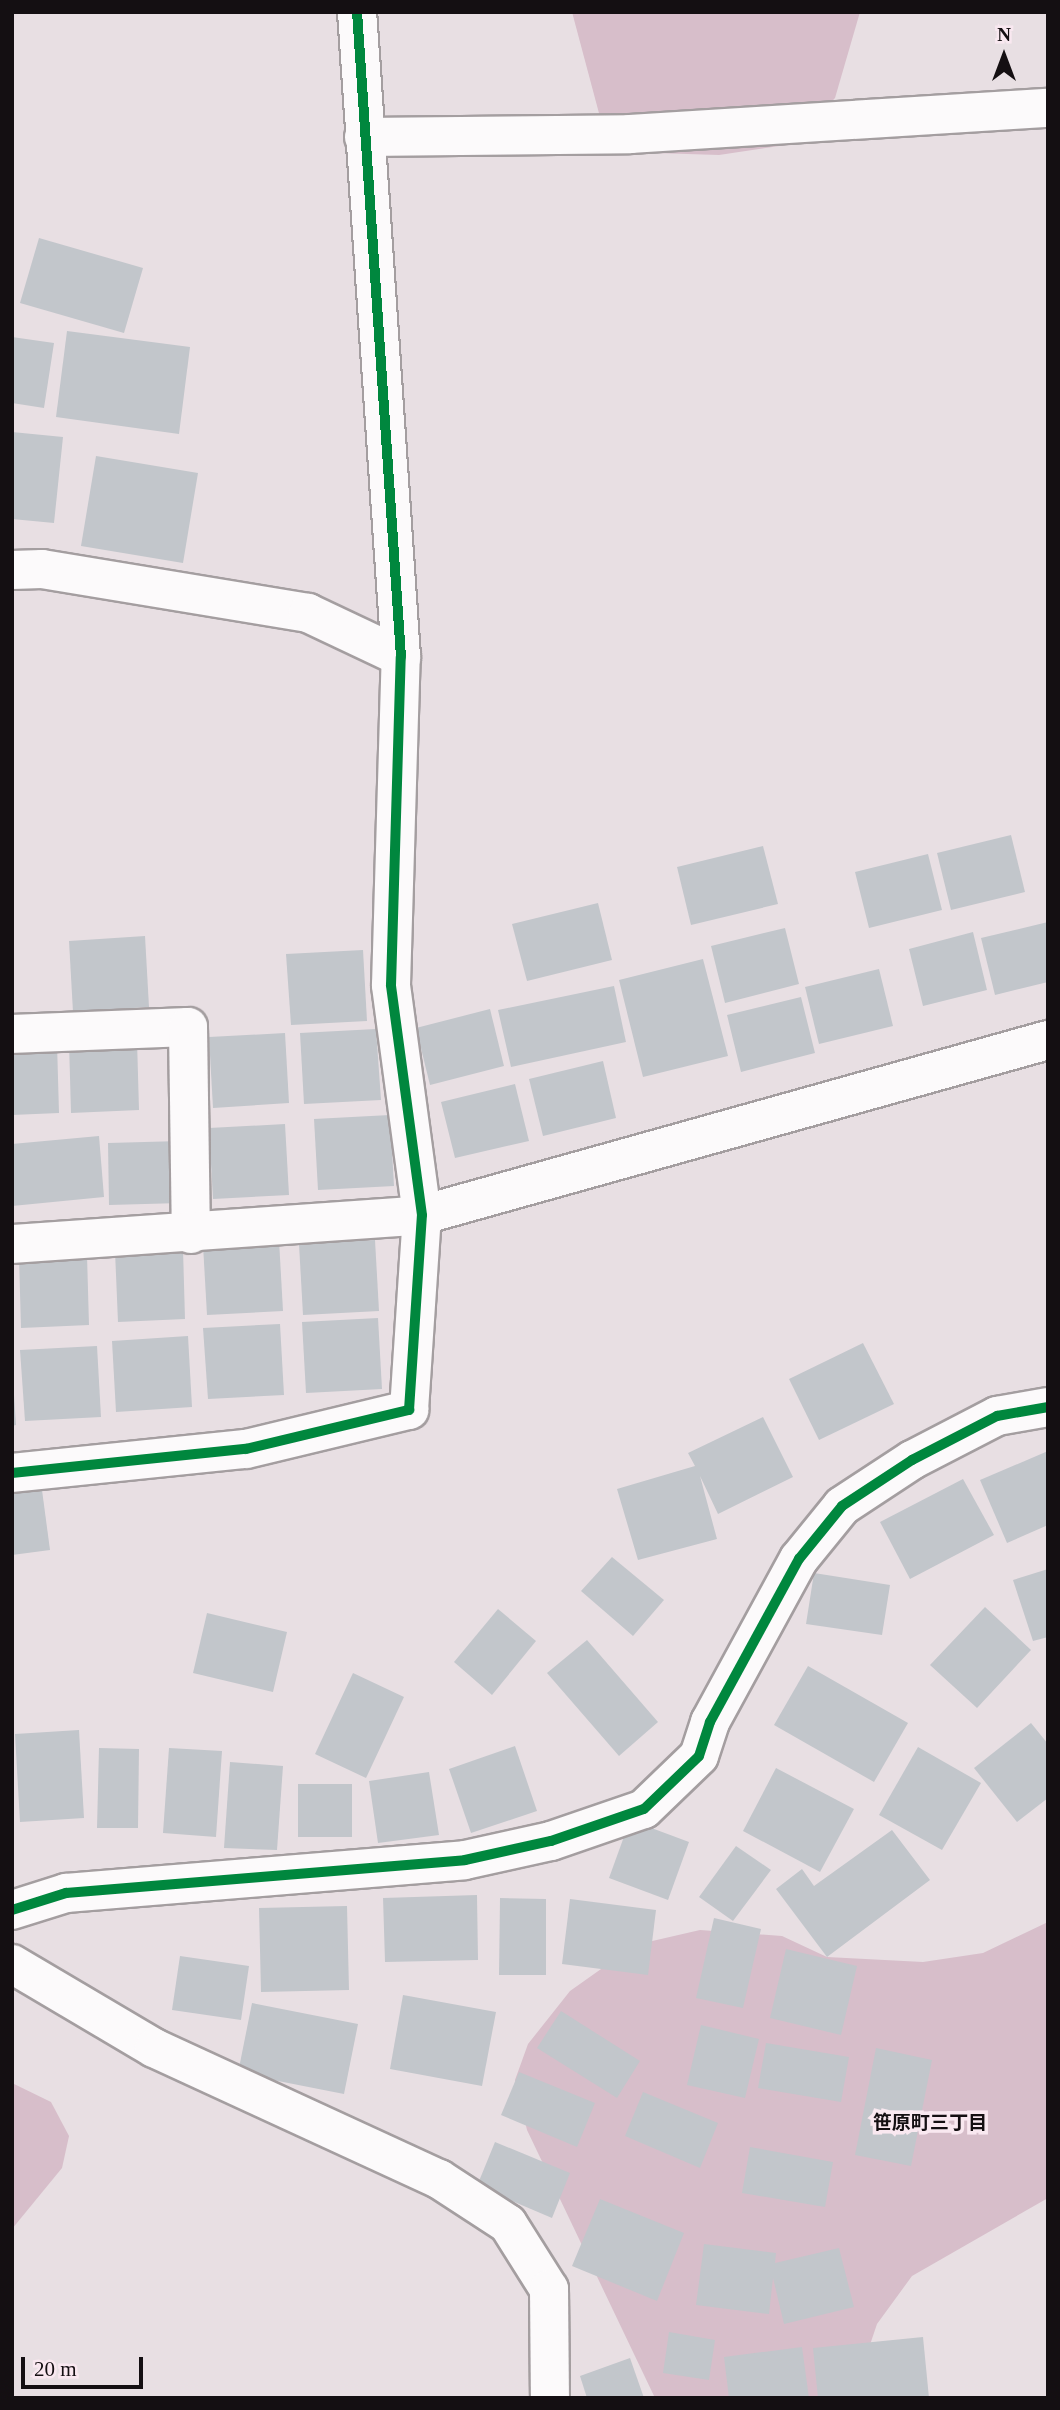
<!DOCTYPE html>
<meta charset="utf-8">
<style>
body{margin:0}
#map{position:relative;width:1060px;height:2410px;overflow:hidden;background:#e8dfe3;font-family:"Times New Roman","Noto Sans JP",serif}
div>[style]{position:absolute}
.forest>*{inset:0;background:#d7beca}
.building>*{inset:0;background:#c2c6cb}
.roads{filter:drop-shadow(2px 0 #a49ea0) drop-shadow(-2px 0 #a49ea0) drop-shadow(0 2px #a49ea0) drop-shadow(0 -2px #a49ea0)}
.minor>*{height:38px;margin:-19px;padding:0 19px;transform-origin:19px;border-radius:19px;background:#fcfafb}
.cycleway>*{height:10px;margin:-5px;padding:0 5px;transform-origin:5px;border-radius:5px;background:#00873e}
span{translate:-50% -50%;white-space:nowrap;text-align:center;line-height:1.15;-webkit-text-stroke:7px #f9e8f0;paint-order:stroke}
.neighbourhood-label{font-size:19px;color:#140f12;font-weight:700}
.frame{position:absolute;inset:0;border:14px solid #140f12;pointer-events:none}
.north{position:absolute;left:969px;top:21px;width:70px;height:70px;-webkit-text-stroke:5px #f9e8f0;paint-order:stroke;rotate:0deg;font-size:19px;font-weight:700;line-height:28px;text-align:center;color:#140f12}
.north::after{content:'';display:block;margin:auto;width:24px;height:32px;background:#140f12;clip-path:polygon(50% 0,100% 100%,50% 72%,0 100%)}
.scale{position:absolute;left:21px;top:2357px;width:122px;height:32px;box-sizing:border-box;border:4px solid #140f12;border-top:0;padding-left:9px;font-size:21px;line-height:24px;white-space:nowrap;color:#140f12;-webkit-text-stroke:5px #f9e8f0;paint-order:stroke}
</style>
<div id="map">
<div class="forest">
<i style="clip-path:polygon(572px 12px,860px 12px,835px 98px,793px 144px,719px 155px,655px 153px,600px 117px)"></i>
<i style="clip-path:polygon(1048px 1922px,1048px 2198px,912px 2276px,877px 2324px,852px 2398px,655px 2398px,527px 2130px,515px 2080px,528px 2044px,570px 1991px,635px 1945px,700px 1930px,782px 1936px,827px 1957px,923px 1962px,983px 1953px)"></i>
<i style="clip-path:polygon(12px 2083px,51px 2102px,69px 2136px,62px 2168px,12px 2229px)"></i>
</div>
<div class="building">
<i style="clip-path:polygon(39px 238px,143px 268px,124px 333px,20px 303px)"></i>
<i style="clip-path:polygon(67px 331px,190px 347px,179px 434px,56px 417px)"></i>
<i style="clip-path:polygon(12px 337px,54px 343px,44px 408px,12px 403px)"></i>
<i style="clip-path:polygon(12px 432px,63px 437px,54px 523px,12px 519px)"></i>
<i style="clip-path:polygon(96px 456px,198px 473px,183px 563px,81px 546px)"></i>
<i style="clip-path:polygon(1011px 835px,1025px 892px,951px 910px,937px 853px)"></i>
<i style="clip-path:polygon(763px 846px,778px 904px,691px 925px,677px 867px)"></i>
<i style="clip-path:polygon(928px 854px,942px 910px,869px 928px,855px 872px)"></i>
<i style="clip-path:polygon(598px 903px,612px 960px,527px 981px,512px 924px)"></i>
<i style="clip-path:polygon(1048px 922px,1048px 982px,995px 995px,981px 938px)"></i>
<i style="clip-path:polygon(785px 928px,799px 984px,725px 1003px,711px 946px)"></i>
<i style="clip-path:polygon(973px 932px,987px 990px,923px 1006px,909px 949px)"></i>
<i style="clip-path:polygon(145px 936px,149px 1007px,73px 1012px,69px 941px)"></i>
<i style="clip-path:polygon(363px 950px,367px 1021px,291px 1025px,286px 954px)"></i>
<i style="clip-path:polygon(703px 959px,728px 1056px,643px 1077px,619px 980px)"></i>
<i style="clip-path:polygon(879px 969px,893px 1026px,819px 1044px,805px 987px)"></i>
<i style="clip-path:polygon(614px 986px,626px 1042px,511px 1067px,498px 1010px)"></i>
<i style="clip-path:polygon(801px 997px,815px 1053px,741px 1072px,727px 1015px)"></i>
<i style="clip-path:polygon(490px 1009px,504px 1066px,430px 1085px,416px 1028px)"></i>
<i style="clip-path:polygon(376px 1029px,381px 1100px,304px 1104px,300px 1033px)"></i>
<i style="clip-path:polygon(285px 1033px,289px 1103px,213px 1108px,209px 1037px)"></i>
<i style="clip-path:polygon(137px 1040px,139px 1110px,71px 1113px,69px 1042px)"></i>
<i style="clip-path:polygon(57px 1043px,59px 1113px,12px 1115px,12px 1045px)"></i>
<i style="clip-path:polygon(603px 1061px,616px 1118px,543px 1136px,529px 1079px)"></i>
<i style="clip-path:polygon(515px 1084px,529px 1141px,455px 1158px,441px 1102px)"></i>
<i style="clip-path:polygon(390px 1115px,394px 1186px,318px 1190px,314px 1119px)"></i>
<i style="clip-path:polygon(285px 1124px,289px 1195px,213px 1199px,209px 1128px)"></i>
<i style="clip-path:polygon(99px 1136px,104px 1197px,12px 1206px,12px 1144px)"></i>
<i style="clip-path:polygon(181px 1141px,181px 1203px,109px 1205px,108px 1143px)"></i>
<i style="clip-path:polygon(279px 1240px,283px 1311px,207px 1315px,203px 1245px)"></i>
<i style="clip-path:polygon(375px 1240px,379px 1311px,303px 1315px,299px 1244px)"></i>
<i style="clip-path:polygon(183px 1249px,185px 1319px,118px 1322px,115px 1251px)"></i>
<i style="clip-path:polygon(87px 1255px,89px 1325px,21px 1328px,19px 1257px)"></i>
<i style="clip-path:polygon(378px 1318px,382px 1389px,306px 1393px,302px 1322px)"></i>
<i style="clip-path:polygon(280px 1324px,284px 1395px,208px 1399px,203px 1328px)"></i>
<i style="clip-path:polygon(188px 1336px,192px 1407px,116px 1412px,112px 1341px)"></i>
<i style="clip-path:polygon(863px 1343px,894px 1404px,819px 1440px,789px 1379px)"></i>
<i style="clip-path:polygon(97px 1346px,101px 1417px,25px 1421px,20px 1350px)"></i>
<i style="clip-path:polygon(12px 1395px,14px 1395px,16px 1425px,12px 1426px)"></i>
<i style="clip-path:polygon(763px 1417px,793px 1477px,718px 1514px,700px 1476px,717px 1539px,638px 1560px,617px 1489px,695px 1466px,688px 1453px)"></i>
<i style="clip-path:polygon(1048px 1451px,1048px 1525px,1007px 1543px,980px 1480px)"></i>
<i style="clip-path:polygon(963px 1479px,994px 1535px,910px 1579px,880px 1522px)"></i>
<i style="clip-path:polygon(42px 1490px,50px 1550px,12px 1555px,12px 1494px)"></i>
<i style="clip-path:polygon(612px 1557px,664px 1600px,633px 1636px,581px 1591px)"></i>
<i style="clip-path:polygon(1048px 1569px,1048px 1637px,1033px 1641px,1013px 1580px)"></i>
<i style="clip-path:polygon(814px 1573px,890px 1585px,882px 1635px,806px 1624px)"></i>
<i style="clip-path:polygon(985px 1607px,1031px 1650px,977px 1708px,930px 1665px)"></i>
<i style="clip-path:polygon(498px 1609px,536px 1641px,492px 1695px,454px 1662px)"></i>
<i style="clip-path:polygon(207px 1613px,287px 1632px,273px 1692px,193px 1673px)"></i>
<i style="clip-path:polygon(587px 1640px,658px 1722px,619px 1756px,547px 1673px)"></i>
<i style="clip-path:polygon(808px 1666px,908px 1723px,874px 1782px,774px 1725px)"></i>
<i style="clip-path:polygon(353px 1673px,404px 1697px,366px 1778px,315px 1754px)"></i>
<i style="clip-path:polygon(1031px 1723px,1048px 1744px,1048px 1798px,1017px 1822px,974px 1768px)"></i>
<i style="clip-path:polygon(79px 1730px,84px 1818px,20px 1822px,15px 1734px)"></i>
<i style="clip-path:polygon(515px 1746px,537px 1811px,471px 1833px,449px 1769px)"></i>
<i style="clip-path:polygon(918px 1747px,981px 1783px,942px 1850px,879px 1815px)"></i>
<i style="clip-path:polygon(99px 1748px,139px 1749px,138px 1828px,97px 1828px)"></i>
<i style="clip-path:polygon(169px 1748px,222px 1751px,216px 1837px,163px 1833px)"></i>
<i style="clip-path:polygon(230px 1762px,283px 1766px,277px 1850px,224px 1848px)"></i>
<i style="clip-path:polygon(776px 1768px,854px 1809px,820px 1872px,743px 1831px)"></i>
<i style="clip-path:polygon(429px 1772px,439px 1835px,378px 1843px,369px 1781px)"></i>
<i style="clip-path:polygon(298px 1784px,352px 1784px,352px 1837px,298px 1837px)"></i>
<i style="clip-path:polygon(630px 1820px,689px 1842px,668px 1900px,609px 1878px)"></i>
<i style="clip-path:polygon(892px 1830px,930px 1880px,827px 1957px,776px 1889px,802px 1869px,814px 1886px)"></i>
<i style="clip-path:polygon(736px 1846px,771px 1870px,733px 1921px,699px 1897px)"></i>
<i style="clip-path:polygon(477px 1895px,478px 1960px,385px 1962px,383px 1898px)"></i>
<i style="clip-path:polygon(500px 1898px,546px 1899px,546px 1975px,499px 1975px)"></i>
<i style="clip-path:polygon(570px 1899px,656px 1910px,648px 1975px,562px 1964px)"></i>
<i style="clip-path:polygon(347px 1906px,349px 1990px,261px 1992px,259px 1908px)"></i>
<i style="clip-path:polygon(714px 1918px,761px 1929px,743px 2008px,696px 1998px)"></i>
<i style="clip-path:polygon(786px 1949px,857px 1966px,841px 2035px,770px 2018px)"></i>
<i style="clip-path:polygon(180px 1956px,249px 1966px,241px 2020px,172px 2010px)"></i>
<i style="clip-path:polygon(403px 1995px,496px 2012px,482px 2086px,390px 2069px)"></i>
<i style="clip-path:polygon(252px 2003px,358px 2024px,344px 2094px,238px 2073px)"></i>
<i style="clip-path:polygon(561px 2011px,640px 2061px,617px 2098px,537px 2048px)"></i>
<i style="clip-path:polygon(701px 2025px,759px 2039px,745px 2098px,687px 2085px)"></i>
<i style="clip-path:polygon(766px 2043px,849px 2057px,841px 2102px,758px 2088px)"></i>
<i style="clip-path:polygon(876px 2048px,932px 2060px,911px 2166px,855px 2155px)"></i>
<i style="clip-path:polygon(519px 2072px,595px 2103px,577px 2147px,501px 2115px)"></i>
<i style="clip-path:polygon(643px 2092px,718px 2123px,700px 2168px,625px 2136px)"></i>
<i style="clip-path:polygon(495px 2142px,570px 2173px,552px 2218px,477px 2186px)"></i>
<i style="clip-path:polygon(750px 2147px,833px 2162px,825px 2207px,742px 2193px)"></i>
<i style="clip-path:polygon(600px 2199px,684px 2233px,657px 2301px,572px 2266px)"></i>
<i style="clip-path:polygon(704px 2244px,776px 2253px,775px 2263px,839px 2248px,854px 2307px,784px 2324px,773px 2278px,769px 2314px,696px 2305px)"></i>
<i style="clip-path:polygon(669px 2332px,715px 2340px,709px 2380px,663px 2373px)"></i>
<i style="clip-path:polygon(923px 2337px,929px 2398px,818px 2398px,813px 2348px)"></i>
<i style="clip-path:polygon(802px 2347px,809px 2398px,729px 2398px,724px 2357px)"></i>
<i style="clip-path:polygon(630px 2358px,644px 2398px,587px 2398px,580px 2376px)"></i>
</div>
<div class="roads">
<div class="minor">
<i style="left:364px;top:137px;width:266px;rotate:-0.6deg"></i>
<i style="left:630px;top:134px;width:419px;rotate:-3.6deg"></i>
<i style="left:12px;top:570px;width:30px;rotate:-2deg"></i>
<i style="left:42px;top:569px;width:270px;rotate:9.4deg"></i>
<i style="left:308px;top:613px;width:103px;rotate:25.3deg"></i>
<i style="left:12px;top:1034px;width:176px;rotate:-2.3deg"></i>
<i style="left:188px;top:1027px;width:207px;rotate:89.2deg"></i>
<i style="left:12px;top:1244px;width:411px;rotate:-4deg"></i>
<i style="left:422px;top:1215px;width:650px;rotate:-15.62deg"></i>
<i style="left:12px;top:1473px;width:235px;rotate:-5.9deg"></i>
<i style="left:246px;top:1449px;width:168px;rotate:-13.5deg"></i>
<i style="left:409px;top:1410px;width:195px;rotate:-86.2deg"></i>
<i style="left:422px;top:1215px;width:232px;rotate:-97.7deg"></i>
<i style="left:391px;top:985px;width:328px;rotate:-88.3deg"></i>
<i style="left:401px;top:657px;width:646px;rotate:-93.9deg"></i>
<i style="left:12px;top:1910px;width:57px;rotate:-17.5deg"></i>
<i style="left:66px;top:1893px;width:400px;rotate:-4.7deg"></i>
<i style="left:465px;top:1860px;width:88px;rotate:-12.5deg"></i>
<i style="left:551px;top:1841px;width:98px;rotate:-19deg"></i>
<i style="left:644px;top:1809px;width:76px;rotate:-43.9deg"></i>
<i style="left:699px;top:1756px;width:36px;rotate:-72deg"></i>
<i style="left:710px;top:1722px;width:186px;rotate:-61.4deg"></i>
<i style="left:799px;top:1559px;width:68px;rotate:-50.9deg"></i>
<i style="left:842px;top:1506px;width:84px;rotate:-33.3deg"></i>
<i style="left:912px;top:1460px;width:96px;rotate:-27.4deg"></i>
<i style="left:997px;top:1416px;width:52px;rotate:-10deg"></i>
<i style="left:12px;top:1964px;width:165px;rotate:30.6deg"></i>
<i style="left:154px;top:2048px;width:314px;rotate:24.7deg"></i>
<i style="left:439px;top:2179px;width:82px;rotate:33.1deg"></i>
<i style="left:508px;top:2224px;width:77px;rotate:57.8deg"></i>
<i style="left:549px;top:2289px;width:109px;rotate:89.5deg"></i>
</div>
</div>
<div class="cycleway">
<i style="left:12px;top:1473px;width:235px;rotate:-5.9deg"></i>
<i style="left:246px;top:1449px;width:168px;rotate:-13.5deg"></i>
<i style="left:409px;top:1410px;width:195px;rotate:-86.2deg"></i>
<i style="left:422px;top:1215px;width:232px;rotate:-97.7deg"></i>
<i style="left:391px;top:985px;width:328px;rotate:-88.3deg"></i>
<i style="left:401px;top:657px;width:646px;rotate:-93.9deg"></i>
<i style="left:12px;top:1910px;width:57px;rotate:-17.5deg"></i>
<i style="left:66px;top:1893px;width:400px;rotate:-4.7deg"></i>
<i style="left:465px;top:1860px;width:88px;rotate:-12.5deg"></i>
<i style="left:551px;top:1841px;width:98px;rotate:-19deg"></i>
<i style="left:644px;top:1809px;width:76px;rotate:-43.9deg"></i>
<i style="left:699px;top:1756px;width:36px;rotate:-72deg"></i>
<i style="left:710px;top:1722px;width:186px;rotate:-61.4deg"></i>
<i style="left:799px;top:1559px;width:68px;rotate:-50.9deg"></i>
<i style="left:842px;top:1506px;width:84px;rotate:-33.3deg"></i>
<i style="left:912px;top:1460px;width:96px;rotate:-27.4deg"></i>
<i style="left:997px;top:1416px;width:52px;rotate:-10deg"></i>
</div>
<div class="neighbourhood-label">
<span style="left:930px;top:2123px">笹原町三丁目</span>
</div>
<div class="frame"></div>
<div class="north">N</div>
<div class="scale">20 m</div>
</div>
